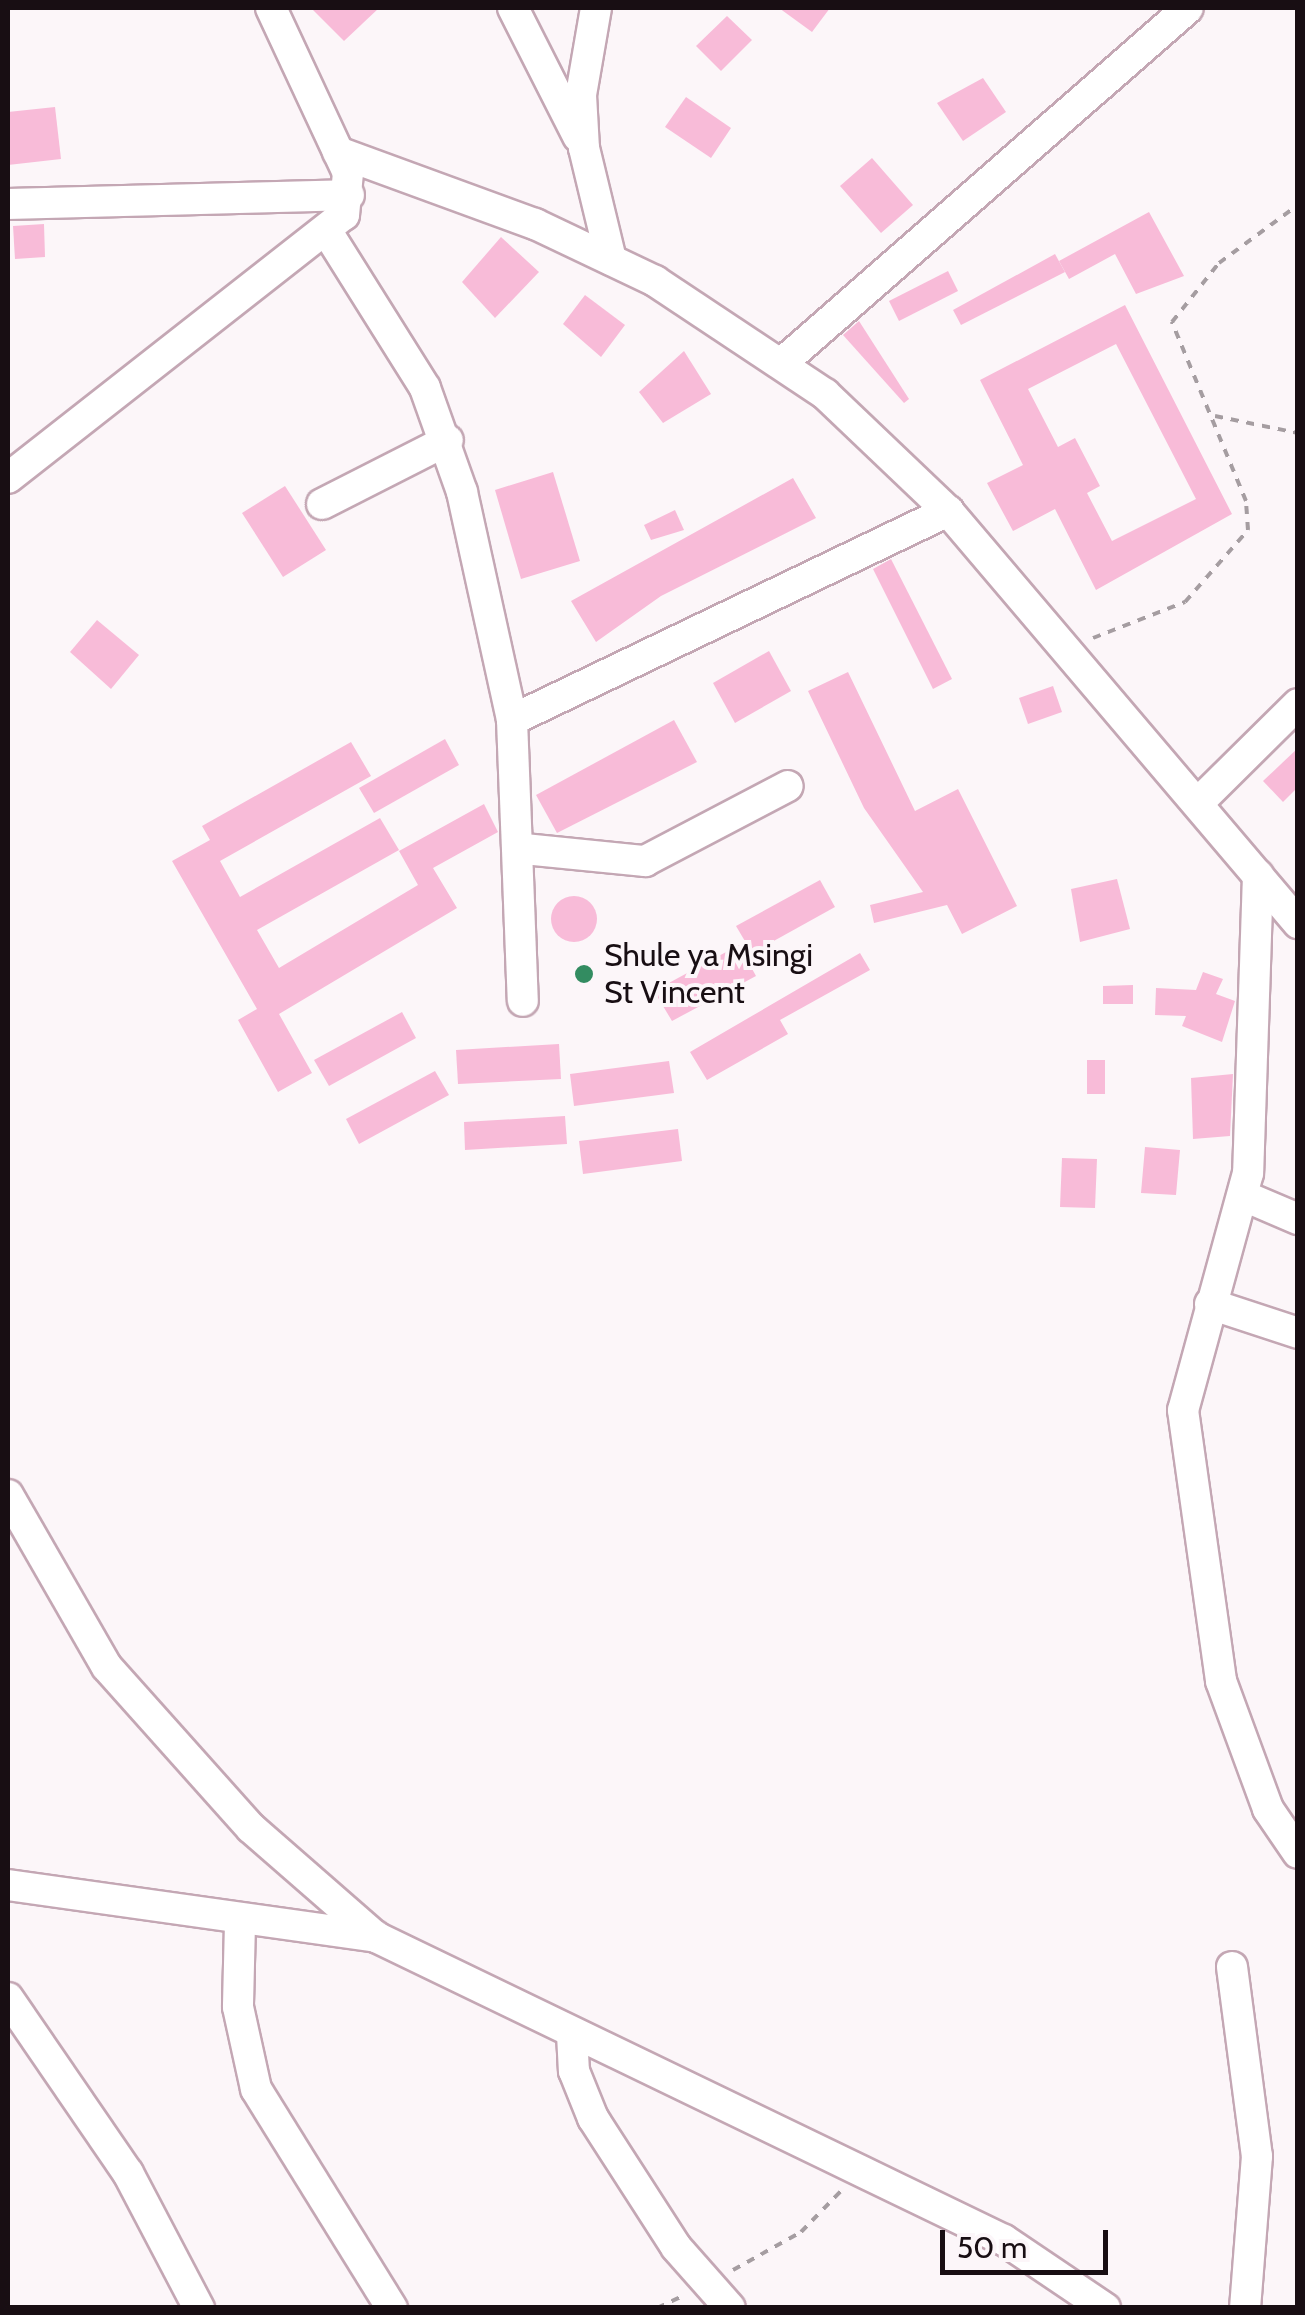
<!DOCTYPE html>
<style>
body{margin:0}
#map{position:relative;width:1305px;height:2315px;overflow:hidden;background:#fcf6f9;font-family:Cabin,sans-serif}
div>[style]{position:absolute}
.building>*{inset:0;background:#f8bbd8}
.round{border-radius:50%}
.path>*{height:4px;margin-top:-2px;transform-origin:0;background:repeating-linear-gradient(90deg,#a59da1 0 8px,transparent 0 16px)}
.roads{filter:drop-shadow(2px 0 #c4a7b4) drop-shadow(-2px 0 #c4a7b4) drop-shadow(0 2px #c4a7b4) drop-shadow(0 -2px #c4a7b4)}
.minor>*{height:30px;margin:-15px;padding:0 15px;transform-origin:15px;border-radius:15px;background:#fff}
.dots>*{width:28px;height:28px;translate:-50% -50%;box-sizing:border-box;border:5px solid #fcf6f9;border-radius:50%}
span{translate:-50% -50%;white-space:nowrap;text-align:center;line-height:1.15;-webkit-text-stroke:8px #fcf6f9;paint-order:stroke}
.poi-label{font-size:32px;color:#180e13}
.left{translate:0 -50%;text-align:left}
.frame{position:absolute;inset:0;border:10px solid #180e13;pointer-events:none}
.scale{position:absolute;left:940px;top:2230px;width:168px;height:45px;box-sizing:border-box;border:5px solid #180e13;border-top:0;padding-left:12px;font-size:30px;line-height:35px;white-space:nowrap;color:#180e13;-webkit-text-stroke:8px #fcf6f9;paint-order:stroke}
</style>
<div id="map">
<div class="building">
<i style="clip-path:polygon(311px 8px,379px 8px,344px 41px)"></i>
<i style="clip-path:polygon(779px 8px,830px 8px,812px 32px)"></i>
<i style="clip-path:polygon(727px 16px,752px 40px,721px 71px,696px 46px)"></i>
<i style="clip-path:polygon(983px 78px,1006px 112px,963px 141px,937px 103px)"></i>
<i style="clip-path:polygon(686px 97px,731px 128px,711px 158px,665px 127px)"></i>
<i style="clip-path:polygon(55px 107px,61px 159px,8px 165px,8px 112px)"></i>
<i style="clip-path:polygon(872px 158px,913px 205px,881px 233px,840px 186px)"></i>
<i style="clip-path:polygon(1149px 212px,1184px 276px,1136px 294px,1115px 254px,1069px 279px,1059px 261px)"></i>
<i style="clip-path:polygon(44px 224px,45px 257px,15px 259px,13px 226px)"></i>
<i style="clip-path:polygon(501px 237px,539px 272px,495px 318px,462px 282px)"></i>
<i style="clip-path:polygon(1055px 254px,1065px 272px,961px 325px,953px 310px)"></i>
<i style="clip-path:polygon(948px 271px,958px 291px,899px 321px,889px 301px)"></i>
<i style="clip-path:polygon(585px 295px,625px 325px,601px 357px,563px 324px)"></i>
<i style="clip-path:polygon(evenodd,1125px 305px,1232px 514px,1096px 590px,1055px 509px,1013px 531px,987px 483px,1023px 465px,980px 380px,1125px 305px,1116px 344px,1196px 499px,1112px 541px,1087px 493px,1100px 486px,1075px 438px,1058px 447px,1028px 389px,1116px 344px)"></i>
<i style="clip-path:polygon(859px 321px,909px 399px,904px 403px,843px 335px)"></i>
<i style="clip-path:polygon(684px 351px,711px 394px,663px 423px,639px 392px)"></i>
<i style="clip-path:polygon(553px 472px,580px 561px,521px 579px,495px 490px)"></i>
<i style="clip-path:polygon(793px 478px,816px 518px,661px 596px,596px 642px,571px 601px)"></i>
<i style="clip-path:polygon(285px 486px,326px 550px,283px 577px,242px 513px)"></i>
<i style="clip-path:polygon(675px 510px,684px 530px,651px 540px,644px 525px)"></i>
<i style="clip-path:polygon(891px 559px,952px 679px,933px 689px,873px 569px)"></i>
<i style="clip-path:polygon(97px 620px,139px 655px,111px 689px,70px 652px)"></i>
<i style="clip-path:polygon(769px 651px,791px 691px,735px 723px,713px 683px)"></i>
<i style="clip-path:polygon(848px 672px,915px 811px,958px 789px,1017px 906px,962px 934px,947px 905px,874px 923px,870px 905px,923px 892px,864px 808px,808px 691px)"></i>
<i style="clip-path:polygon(1053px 686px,1062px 712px,1028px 724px,1019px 698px)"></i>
<i style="clip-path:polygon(674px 720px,697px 762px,557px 833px,536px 795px)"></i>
<i style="clip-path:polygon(445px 739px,459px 765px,374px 813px,359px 788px)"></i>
<i style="clip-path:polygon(351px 742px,371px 776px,220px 861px,240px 897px,380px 818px,399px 850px,257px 930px,279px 968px,418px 885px,399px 851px,484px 804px,498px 832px,433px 868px,457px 908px,279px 1014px,312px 1073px,278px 1092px,238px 1020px,257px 1009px,172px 861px,210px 840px,202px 826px)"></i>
<i style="clip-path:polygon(1298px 748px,1298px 787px,1283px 802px,1263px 781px)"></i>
<i style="clip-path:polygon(1117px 879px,1130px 929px,1080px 942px,1071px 889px)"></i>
<i style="clip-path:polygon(820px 880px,835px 907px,752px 953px,736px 926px)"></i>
<i class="round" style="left:551px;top:896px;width:46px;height:46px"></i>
<i style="clip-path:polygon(739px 945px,756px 976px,672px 1021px,654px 991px)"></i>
<i style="clip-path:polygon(860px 953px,870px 970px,780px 1020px,788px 1034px,707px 1080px,690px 1052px)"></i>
<i style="clip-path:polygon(1203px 972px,1223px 979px,1216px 994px,1235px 1001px,1222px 1042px,1182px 1026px,1186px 1016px,1155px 1015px,1156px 988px,1196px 990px)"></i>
<i style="clip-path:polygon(1133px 985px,1133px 1004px,1103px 1004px,1103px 986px)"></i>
<i style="clip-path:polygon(402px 1012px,416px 1038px,329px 1086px,314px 1060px)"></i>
<i style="clip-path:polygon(559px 1044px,561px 1079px,458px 1084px,456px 1050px)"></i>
<i style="clip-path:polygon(1087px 1060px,1105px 1060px,1105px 1094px,1087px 1094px)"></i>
<i style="clip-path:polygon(669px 1061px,674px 1093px,574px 1106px,570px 1074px)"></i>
<i style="clip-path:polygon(435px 1071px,449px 1095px,359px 1144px,346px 1119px)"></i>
<i style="clip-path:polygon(1233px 1074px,1230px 1136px,1193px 1139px,1191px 1078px)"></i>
<i style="clip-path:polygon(565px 1116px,567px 1144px,465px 1150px,464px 1122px)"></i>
<i style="clip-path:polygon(678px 1129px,682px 1161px,583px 1174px,579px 1141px)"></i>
<i style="clip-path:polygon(1145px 1147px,1180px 1150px,1176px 1195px,1141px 1193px)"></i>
<i style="clip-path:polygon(1062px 1158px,1097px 1159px,1095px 1208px,1060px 1207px)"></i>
</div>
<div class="path">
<i style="left:1215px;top:416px;width:85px;rotate:11.6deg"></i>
<i style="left:1093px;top:638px;width:99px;rotate:-21.4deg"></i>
<i style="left:1185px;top:602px;width:96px;rotate:-48.8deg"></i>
<i style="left:1248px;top:530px;width:29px;rotate:-94deg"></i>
<i style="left:1246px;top:501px;width:194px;rotate:-112.5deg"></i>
<i style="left:1172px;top:322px;width:75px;rotate:-51.5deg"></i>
<i style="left:1219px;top:263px;width:98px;rotate:-36.3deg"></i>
<i style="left:733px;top:2270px;width:78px;rotate:-29.2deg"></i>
<i style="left:801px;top:2232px;width:57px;rotate:-45.7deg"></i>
<i style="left:657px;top:2308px;width:31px;rotate:-25deg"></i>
</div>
<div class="roads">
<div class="minor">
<i style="left:513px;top:8px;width:144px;rotate:63.1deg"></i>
<i style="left:596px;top:8px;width:88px;rotate:99.8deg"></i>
<i style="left:581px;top:95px;width:53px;rotate:86.8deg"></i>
<i style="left:584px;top:148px;width:115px;rotate:76.4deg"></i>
<i style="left:338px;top:152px;width:210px;rotate:20.1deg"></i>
<i style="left:535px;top:224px;width:133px;rotate:25.4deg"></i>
<i style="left:655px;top:281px;width:204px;rotate:33.6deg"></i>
<i style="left:825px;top:394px;width:170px;rotate:43.6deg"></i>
<i style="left:948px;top:511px;width:541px;rotate:49.65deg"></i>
<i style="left:8px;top:204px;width:341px;rotate:-1.5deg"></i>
<i style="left:326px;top:230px;width:186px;rotate:57.9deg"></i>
<i style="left:425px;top:388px;width:110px;rotate:70.4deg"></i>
<i style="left:462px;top:492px;width:233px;rotate:77.6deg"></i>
<i style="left:512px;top:720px;width:281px;rotate:87.8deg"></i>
<i style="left:782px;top:363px;width:539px;rotate:-41.17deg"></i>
<i style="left:8px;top:478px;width:427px;rotate:-38.1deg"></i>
<i style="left:344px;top:215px;width:42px;rotate:-84.6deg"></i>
<i style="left:348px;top:173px;width:182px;rotate:-115deg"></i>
<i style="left:322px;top:504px;width:141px;rotate:-26.9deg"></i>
<i style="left:512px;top:720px;width:484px;rotate:-25.6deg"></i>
<i style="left:1201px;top:800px;width:136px;rotate:-44.7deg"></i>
<i style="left:524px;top:849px;width:122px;rotate:5.7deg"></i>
<i style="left:645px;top:861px;width:161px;rotate:-27.7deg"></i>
<i style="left:1258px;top:875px;width:298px;rotate:91.9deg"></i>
<i style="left:1248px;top:1173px;width:246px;rotate:105.3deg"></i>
<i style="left:1183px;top:1410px;width:274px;rotate:82deg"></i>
<i style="left:1221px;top:1681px;width:136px;rotate:69.8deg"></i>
<i style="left:1268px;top:1809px;width:53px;rotate:55.7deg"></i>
<i style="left:1244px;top:1196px;width:59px;rotate:23.1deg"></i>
<i style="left:1210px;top:1304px;width:93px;rotate:18.2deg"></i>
<i style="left:8px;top:1495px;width:198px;rotate:60.1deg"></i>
<i style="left:107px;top:1667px;width:216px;rotate:48.2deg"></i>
<i style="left:251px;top:1828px;width:166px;rotate:41.1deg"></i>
<i style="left:376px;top:1937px;width:697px;rotate:25.76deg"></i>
<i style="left:1004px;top:2240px;width:122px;rotate:34deg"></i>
<i style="left:8px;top:1885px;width:372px;rotate:8deg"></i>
<i style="left:240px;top:1923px;width:84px;rotate:91.4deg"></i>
<i style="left:238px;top:2007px;width:84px;rotate:77.6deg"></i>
<i style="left:256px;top:2089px;width:258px;rotate:58.2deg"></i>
<i style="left:1232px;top:1967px;width:191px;rotate:82.5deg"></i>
<i style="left:1257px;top:2156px;width:152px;rotate:94.5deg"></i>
<i style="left:8px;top:1998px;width:212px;rotate:55.6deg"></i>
<i style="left:128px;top:2173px;width:153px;rotate:62.3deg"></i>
<i style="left:572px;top:2034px;width:37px;rotate:87deg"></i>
<i style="left:574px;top:2071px;width:51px;rotate:68deg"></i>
<i style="left:593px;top:2118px;width:153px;rotate:57.2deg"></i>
<i style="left:676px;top:2247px;width:81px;rotate:48.5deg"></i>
</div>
</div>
<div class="dots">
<i style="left:584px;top:974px;background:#338c61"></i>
</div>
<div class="poi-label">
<span class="left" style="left:604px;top:974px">Shule ya Msingi<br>St Vincent</span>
</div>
<div class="frame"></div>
<div class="scale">50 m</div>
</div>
